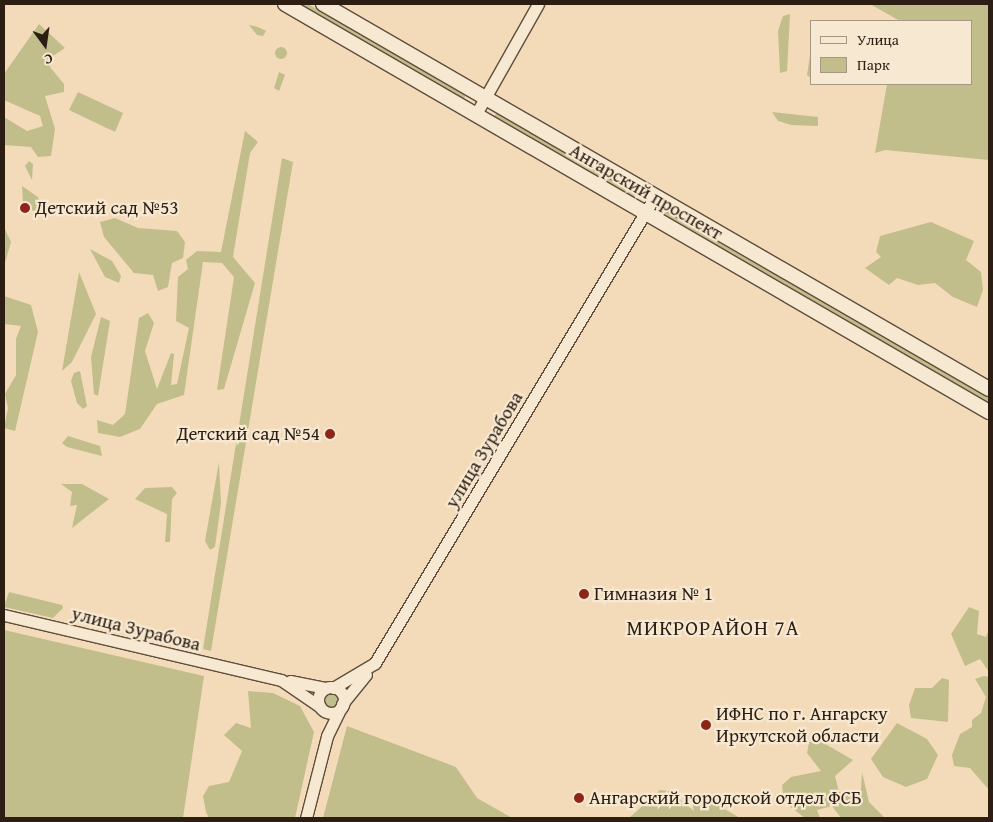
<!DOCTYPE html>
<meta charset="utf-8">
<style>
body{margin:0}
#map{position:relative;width:993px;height:822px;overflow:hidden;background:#f3dbb9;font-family:"Gentium Book Plus",serif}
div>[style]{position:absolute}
.green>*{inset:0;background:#c2be8b}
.round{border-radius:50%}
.roads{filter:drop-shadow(1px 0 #5e4d3c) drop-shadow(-1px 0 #5e4d3c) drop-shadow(0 1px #5e4d3c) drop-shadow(0 -1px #5e4d3c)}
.minor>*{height:11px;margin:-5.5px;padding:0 5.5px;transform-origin:5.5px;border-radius:5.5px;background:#f7e8d2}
.minor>.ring{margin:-5.5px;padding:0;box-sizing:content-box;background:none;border:11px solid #f7e8d2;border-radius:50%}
.tertiary>*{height:14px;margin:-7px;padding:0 7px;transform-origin:7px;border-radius:7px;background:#f7e8d2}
.dots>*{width:14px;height:14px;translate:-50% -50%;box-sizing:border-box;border:2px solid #f7e8d2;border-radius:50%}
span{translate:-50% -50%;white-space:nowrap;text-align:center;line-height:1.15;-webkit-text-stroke:4.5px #f7e8d2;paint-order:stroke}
.street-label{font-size:19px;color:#2c1e12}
.poi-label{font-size:19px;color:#2c1e12}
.left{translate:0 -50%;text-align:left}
.right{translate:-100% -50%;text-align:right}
.quarter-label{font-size:21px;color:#2c1e12;letter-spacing:1px}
.frame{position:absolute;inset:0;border:5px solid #2c1e12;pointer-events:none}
.legend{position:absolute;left:810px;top:20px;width:162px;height:65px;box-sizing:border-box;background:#f7e8d2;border:1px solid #a69785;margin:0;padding:6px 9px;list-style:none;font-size:15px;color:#2c1e12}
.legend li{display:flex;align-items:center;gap:10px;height:25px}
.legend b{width:25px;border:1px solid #a69785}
.north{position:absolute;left:20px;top:20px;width:50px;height:50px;-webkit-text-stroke:4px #f7e8d2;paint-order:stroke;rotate:166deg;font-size:14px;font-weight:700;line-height:20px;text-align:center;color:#2c1e12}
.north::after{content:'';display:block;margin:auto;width:18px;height:22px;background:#2c1e12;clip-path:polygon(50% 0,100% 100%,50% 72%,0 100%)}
</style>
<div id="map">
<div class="green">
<i style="clip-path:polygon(297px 4px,308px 4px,466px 95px,463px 100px)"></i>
<i style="clip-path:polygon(870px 4px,989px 4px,989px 160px,885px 150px,875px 153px,887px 84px,972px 84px,972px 21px,900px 21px)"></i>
<i style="clip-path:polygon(790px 14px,787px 71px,780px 73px,778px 31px,783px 16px)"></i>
<i style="clip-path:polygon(39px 24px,65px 48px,50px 58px,50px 67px,64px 84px,64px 92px,45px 96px,55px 129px,51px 156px,38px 157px,31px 147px,4px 145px,4px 117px,27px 131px,43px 126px,40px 116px,4px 100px,4px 74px)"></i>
<i style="clip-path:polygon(249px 25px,258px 27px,266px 31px,263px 36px,257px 35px)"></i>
<i style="clip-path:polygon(812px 42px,812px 79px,807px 75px)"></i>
<i class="round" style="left:275px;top:47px;width:12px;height:12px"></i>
<i style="clip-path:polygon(279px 72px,285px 75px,279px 91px,274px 88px)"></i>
<i style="clip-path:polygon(78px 92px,123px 113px,115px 132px,69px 110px)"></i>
<i style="clip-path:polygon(497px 112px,636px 194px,633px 199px,494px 117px)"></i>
<i style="clip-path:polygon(772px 112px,818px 117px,818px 126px,791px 125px,778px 121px)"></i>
<i style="clip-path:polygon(245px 131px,258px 142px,250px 153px,233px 257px,255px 283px,224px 389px,217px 390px,234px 277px,222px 263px,203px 262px,184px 395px,157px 404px,140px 429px,120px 437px,98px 433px,97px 420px,113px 425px,125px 414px,139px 318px,148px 313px,154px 323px,145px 351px,157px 389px,171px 353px,174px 354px,171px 385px,177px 384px,189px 328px,176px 321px,178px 277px,188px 269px,186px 260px,197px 251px,221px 252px)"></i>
<i style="clip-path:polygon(282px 158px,293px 162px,211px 651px,203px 649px)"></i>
<i style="clip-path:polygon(29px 161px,33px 164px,32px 180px,25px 166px)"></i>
<i style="clip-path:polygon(22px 186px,38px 197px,42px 210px,35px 212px,23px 204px)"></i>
<i style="clip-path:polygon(665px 212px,989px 396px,989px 404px,663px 215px)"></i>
<i style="clip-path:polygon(115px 218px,138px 228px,177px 231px,185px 242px,183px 258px,172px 263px,168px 287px,158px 291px,153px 275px,134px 273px,104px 237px,100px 222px)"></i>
<i style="clip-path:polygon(931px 222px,974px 241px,966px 260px,981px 272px,983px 290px,977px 307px,953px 297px,935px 283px,918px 285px,897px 278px,889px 285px,865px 268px,881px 257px,876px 252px,880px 236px)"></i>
<i style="clip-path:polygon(4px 227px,11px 242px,4px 266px)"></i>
<i style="clip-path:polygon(90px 249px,112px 261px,121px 276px,119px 283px,105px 277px)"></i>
<i style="clip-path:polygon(79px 272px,96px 314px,72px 362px,62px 371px)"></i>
<i style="clip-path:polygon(4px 296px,31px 305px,38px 332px,15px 431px,4px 428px,8px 408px,5px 394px,16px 375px,16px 339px,21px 326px,4px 324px)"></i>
<i style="clip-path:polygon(101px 317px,110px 321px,98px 396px,94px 394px,91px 357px)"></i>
<i style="clip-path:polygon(80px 371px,87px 406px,83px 409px,77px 403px,71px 381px,74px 373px)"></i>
<i style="clip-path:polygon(68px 436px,100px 446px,102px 456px,67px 447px,62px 443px)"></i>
<i style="clip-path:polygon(219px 462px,221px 503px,215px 547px,210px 550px,205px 541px)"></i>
<i style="clip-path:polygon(61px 484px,82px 484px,109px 499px,72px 528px,77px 505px,70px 506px,72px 492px)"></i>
<i style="clip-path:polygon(172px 487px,177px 493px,172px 499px,170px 542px,165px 542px,167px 514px,135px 499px,145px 488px)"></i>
<i style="clip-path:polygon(9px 592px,62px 605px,63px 608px,53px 618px,4px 607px)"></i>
<i style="clip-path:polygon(969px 607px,979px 611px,977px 634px,986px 637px,989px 629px,989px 672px,980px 659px,965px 666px,951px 634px)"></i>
<i style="clip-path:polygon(4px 630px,204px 676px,183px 818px,4px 818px)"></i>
<i style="clip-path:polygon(984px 676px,989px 677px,989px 801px,989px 790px,970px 768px,954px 766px,952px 755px,960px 734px,972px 727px,972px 720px,981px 713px,986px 697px,975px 679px)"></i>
<i style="clip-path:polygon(942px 678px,949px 680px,948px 722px,911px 718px,909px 705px,915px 688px,932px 688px)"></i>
<i style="clip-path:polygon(248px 691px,273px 693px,300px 706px,314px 732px,295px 818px,209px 818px,206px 812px,203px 796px,209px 786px,229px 782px,242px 751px,224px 735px,236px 723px,251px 728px)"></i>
<i class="round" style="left:322px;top:692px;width:16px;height:16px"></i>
<i style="clip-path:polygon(897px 723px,927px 739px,938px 755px,927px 779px,906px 787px,883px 777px,871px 759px)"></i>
<i style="clip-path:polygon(347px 726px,456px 767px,477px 798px,512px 818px,323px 818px)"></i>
<i style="clip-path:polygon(820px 741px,853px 760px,835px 776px,839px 792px,854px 799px,861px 789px,862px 772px,869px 802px,885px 818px,841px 818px,832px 806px,817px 810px,820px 818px,805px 818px,784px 802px,782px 785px,791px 777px,821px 771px,807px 753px,809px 742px)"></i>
<i style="clip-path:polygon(660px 790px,670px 791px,694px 811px,691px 797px,699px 794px,740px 818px,629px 818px)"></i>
</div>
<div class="roads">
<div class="minor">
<i style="left:476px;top:114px;width:126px;rotate:-60.6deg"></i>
<i style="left:4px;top:615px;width:285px;rotate:13.2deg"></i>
<i style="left:281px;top:680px;width:46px;rotate:34.4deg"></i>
<i style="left:290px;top:681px;width:37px;rotate:11deg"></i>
<i class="ring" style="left:318px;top:687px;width:15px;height:15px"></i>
<i style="left:333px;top:688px;width:49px;rotate:-30.8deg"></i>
<i style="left:375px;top:663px;width:545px;rotate:-59.05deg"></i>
<i style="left:342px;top:704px;width:38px;rotate:-51deg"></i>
<i style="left:306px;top:818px;width:85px;rotate:-75.6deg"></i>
<i style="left:327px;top:736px;width:32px;rotate:-64deg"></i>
</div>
<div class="tertiary">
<i style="left:285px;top:4px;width:814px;rotate:30.09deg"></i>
<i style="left:323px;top:4px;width:769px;rotate:30.03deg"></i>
</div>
</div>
<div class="dots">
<i style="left:25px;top:208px;background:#8f2418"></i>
<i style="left:330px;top:434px;background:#8f2418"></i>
<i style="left:584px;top:594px;background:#8f2418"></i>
<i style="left:706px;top:725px;background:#8f2418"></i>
<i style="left:579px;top:798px;background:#8f2418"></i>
</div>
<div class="street-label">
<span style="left:646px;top:192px;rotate:30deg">Ангарский проспект</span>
<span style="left:484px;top:450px;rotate:-59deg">улица Зурабова</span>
<span style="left:136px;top:629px;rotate:14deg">улица Зурабова</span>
</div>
<div class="poi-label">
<span class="left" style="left:35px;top:208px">Детский сад №53</span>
<span class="right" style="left:320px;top:434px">Детский сад №54</span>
<span class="left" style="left:594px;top:594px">Гимназия № 1</span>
<span class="left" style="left:716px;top:725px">ИФНС по г. Ангарску<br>Иркутской области</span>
<span class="left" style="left:589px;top:798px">Ангарский городской отдел ФСБ</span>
</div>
<div class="quarter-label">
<span style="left:713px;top:628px">МИКРОРАЙОН 7А</span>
</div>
<div class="frame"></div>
<ul class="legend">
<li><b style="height:6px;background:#f7e8d2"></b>Улица</li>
<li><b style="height:14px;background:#c2be8b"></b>Парк</li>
</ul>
<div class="north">С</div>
</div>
